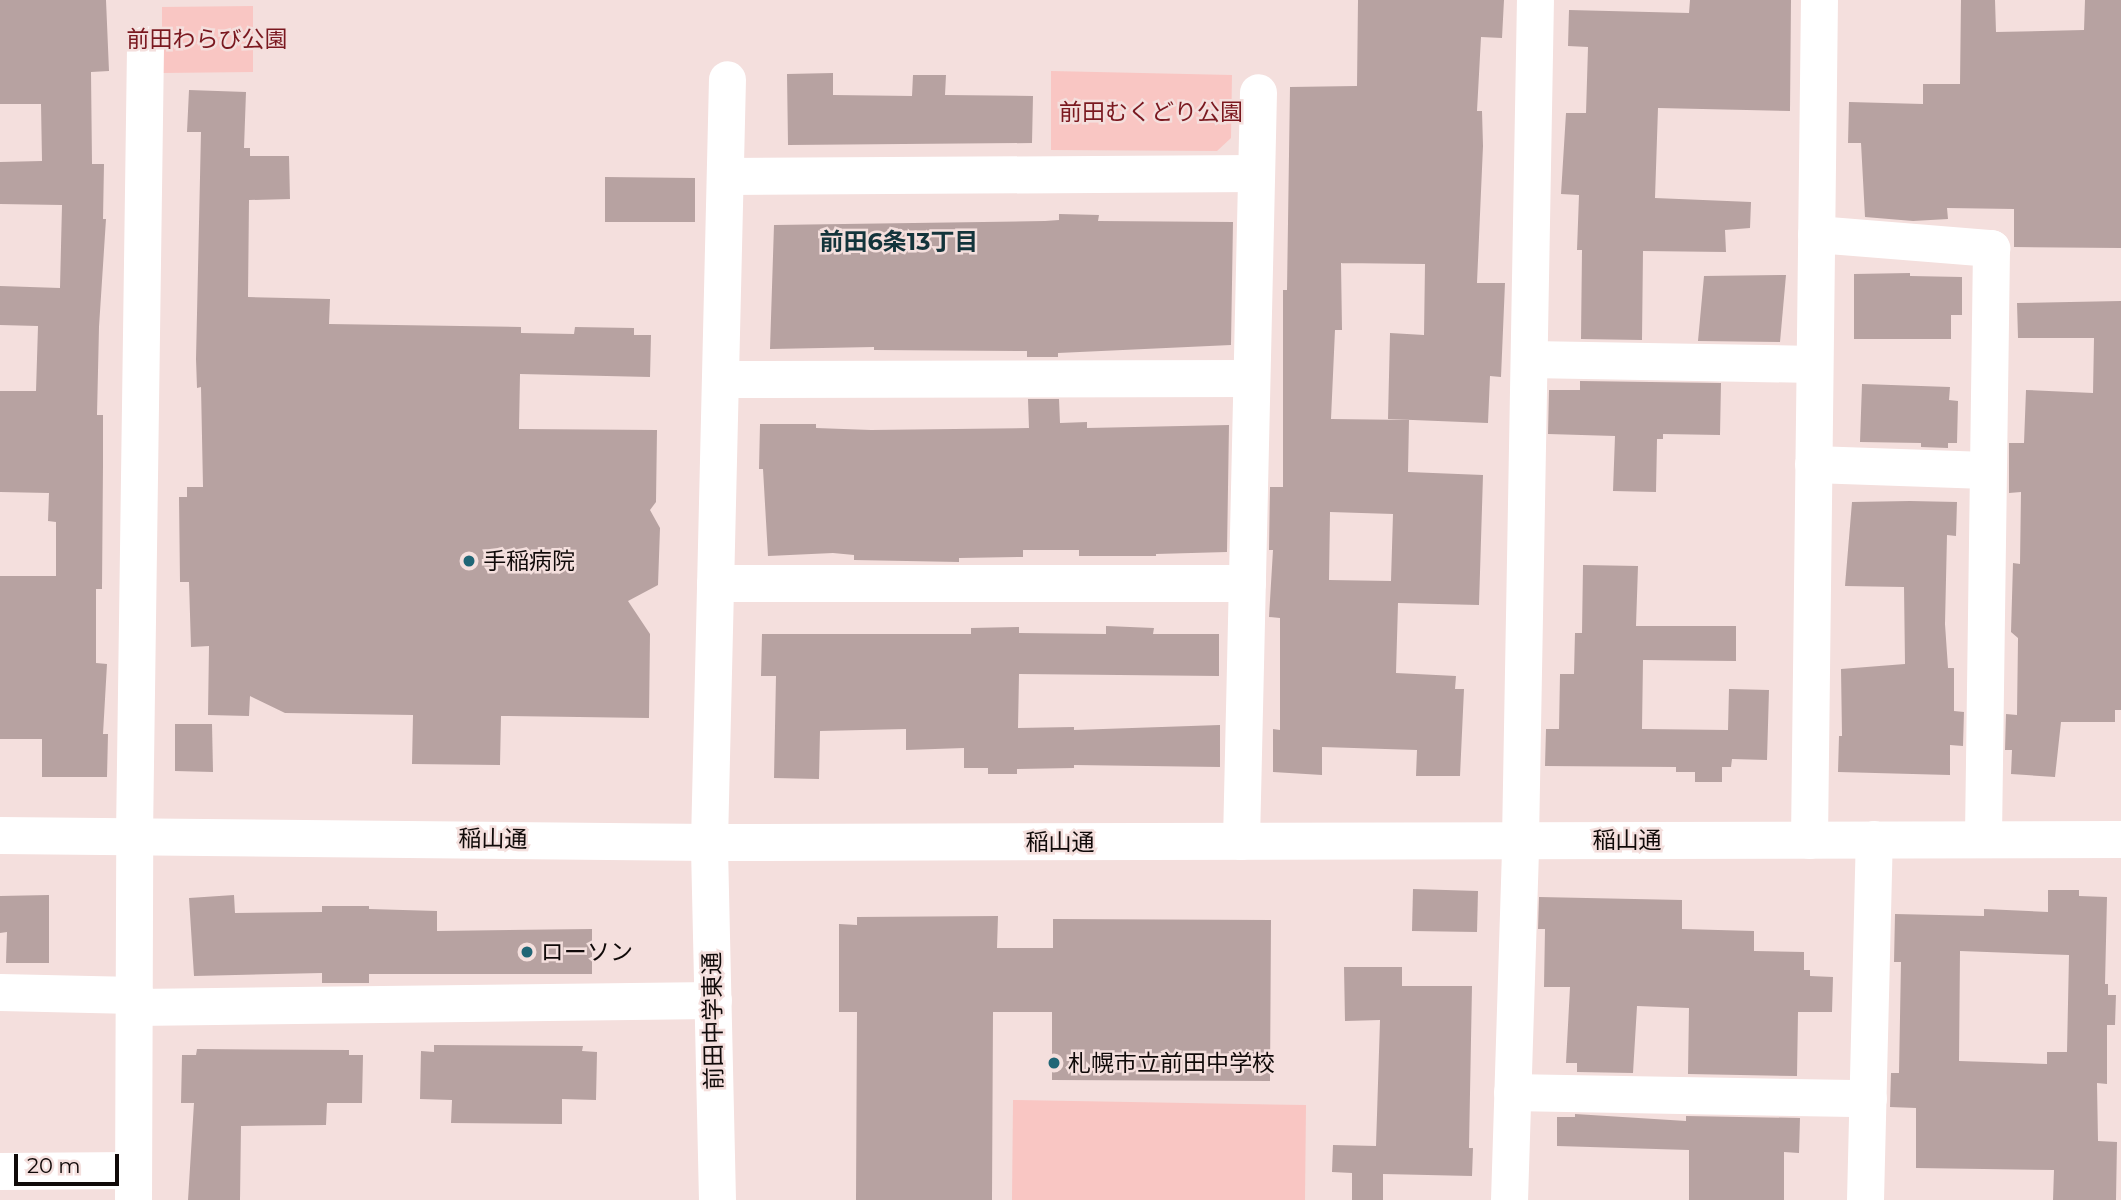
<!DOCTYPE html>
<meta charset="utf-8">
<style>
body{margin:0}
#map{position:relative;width:2121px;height:1200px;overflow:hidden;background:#f4dfdd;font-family:Montserrat,"Noto Sans JP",sans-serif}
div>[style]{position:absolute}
.green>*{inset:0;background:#f9c6c3}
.building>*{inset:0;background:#b7a2a1}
.minor>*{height:37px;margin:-18.5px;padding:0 18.5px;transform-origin:18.5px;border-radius:18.5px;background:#fff}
.dots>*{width:19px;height:19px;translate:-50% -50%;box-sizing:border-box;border:4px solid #f4dfdd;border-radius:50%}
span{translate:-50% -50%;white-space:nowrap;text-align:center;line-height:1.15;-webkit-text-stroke:5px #f4dfdd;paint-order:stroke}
.park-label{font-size:23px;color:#7a181f}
.poi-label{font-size:23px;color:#100a09}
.left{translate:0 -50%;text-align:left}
.street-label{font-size:23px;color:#100a09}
.neighbourhood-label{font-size:24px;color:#13343b;font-weight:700}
.scale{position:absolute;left:14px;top:1154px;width:105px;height:32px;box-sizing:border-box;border:4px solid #100a09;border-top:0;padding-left:9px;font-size:21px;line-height:24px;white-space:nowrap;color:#100a09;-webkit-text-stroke:5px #f4dfdd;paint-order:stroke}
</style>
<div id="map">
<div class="green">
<i style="clip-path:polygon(253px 6px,253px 72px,162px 73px,162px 7px)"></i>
<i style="clip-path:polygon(1051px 71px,1232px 75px,1231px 138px,1217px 151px,1051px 150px)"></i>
<i style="clip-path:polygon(1013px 1100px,1306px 1105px,1305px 1200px,1012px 1200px)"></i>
</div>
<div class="building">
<i style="clip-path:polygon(0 0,106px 0,109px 71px,91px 72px,92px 164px,104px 164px,103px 219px,106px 219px,99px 327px,97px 415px,103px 415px,103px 465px,102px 589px,96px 589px,96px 663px,107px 664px,103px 734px,108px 734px,107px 777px,42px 777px,42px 739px,0 739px,0 576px,56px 576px,56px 522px,48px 521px,49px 493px,0 492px,0 391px,36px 391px,38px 326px,0 325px,0 286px,60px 288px,62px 205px,0 204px,0 162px,42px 161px,41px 104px,0 104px)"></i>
<i style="clip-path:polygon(evenodd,1358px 0,1504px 0,1502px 38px,1481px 37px,1477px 111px,1482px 111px,1483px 146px,1477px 283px,1505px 283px,1501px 377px,1490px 376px,1488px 423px,1388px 419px,1390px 333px,1424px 335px,1425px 264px,1341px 263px,1342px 330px,1335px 330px,1331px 419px,1409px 420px,1408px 472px,1483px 475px,1479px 605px,1398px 603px,1396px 673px,1456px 676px,1455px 689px,1464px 689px,1460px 776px,1416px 776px,1417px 750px,1322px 747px,1322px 775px,1273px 772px,1273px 729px,1280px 730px,1280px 618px,1269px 617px,1273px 550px,1269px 550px,1270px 487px,1283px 487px,1283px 290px,1287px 290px,1290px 87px,1357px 86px,1358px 0,1330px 512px,1393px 514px,1391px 581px,1329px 580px,1330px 512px)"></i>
<i style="clip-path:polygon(1690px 0,1791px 0,1790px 111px,1658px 108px,1655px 198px,1751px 202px,1750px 228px,1725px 230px,1726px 252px,1643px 251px,1642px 340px,1581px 339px,1582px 250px,1577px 250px,1579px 195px,1561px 194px,1566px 113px,1586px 113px,1588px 47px,1568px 46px,1569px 10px,1689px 13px)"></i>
<i style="clip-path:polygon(1961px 0,1995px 0,1996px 32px,2084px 30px,2085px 0,2121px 0,2121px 248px,2014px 247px,2014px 209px,1947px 208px,1948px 219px,1913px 221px,1865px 217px,1861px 143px,1848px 143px,1849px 102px,1923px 104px,1923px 84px,1960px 84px)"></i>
<i style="clip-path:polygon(833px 73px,833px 95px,912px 96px,913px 75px,946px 75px,945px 95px,1033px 96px,1032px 143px,788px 145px,787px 74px)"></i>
<i style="clip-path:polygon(189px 90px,246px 92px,244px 148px,250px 148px,250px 156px,289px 156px,290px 199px,249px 200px,248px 297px,330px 299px,329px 324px,521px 327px,521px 333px,574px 334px,575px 327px,634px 328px,634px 335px,651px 335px,650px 377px,520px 374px,519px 429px,657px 430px,656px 502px,650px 510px,660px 528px,658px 585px,628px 601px,650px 634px,649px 718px,501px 716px,500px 765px,412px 764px,413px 715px,285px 713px,250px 696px,249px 716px,208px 715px,209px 646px,191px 647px,189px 582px,180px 582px,179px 497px,187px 497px,187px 487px,203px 487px,201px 387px,197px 388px,196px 359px,201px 132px,187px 132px)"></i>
<i style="clip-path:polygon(605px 177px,695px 178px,695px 222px,605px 222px)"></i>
<i style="clip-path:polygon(1059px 214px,1099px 215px,1098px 221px,1233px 222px,1231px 345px,1058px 353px,1058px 357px,1027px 357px,1027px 351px,874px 350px,874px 347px,770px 349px,774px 225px,1045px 221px,1059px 220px)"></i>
<i style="clip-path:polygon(1910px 273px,1910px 276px,1962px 277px,1962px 315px,1951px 315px,1951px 339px,1854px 339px,1854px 274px)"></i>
<i style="clip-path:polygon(1786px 275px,1780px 342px,1698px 341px,1704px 276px)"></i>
<i style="clip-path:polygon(2121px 301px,2121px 710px,2115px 710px,2115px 722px,2061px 722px,2055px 777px,2011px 774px,2012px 750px,2005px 750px,2006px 714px,2017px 715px,2018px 638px,2011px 632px,2013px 563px,2020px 564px,2021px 492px,2009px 493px,2009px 443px,2024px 443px,2026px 390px,2093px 393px,2094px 338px,2018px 338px,2017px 303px)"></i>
<i style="clip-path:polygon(1580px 381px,1721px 383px,1720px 435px,1663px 434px,1663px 439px,1657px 439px,1656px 492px,1613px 491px,1615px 436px,1548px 434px,1549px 390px,1580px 390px)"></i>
<i style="clip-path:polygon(1862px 384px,1950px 387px,1949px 400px,1958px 401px,1957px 443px,1948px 443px,1948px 448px,1921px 447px,1921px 443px,1860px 442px)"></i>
<i style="clip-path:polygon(1028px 399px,1059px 399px,1060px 423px,1087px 422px,1087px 428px,1229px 425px,1227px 552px,1156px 554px,1156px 556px,1079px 556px,1079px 550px,1023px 550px,1023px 557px,959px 558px,959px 562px,854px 560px,854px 555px,833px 553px,768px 556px,763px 469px,759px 469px,760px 424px,816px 424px,816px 428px,871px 430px,1029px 428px)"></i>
<i style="clip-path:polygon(1910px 501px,1957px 502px,1956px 536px,1947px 535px,1945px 624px,1948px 668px,1954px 668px,1954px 711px,1964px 712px,1963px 746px,1950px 745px,1950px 775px,1838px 772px,1839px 736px,1842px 736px,1841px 669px,1905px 664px,1904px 587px,1845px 586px,1852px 502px)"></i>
<i style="clip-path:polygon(1583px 565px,1638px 566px,1636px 626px,1736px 626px,1736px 661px,1643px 660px,1642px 729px,1728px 730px,1729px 689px,1769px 690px,1767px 760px,1732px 759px,1731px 767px,1722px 767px,1722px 782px,1695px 782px,1695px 772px,1676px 772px,1676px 767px,1545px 766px,1546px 729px,1559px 729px,1560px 674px,1574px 674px,1575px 633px,1582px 633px)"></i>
<i style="clip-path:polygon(1106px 626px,1154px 628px,1153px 634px,1219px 634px,1219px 676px,1019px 674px,1018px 728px,1074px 727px,1074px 730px,1220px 725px,1220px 767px,1074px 765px,1074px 768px,1017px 769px,1017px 774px,988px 774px,988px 768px,964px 768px,964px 748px,906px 750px,906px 729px,820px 731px,819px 779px,774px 778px,776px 676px,761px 676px,762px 634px,971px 634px,971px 628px,1019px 627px,1019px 633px,1106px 634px)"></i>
<i style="clip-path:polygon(175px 724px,212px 724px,213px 772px,175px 771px)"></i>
<i style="clip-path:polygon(1413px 889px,1478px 891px,1477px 932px,1412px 931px)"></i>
<i style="clip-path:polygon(evenodd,2048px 890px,2079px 890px,2079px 896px,2107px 897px,2105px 984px,2108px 984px,2108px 995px,2116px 995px,2115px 1025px,2107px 1025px,2107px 1084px,2097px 1083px,2098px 1141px,2117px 1142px,2116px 1200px,2053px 1200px,2054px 1170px,1916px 1168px,1916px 1108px,1890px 1107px,1891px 1073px,1899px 1073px,1901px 962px,1894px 962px,1895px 914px,1984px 916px,1984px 909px,2048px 912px,2048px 890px,1960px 951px,2069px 955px,2067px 1052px,2047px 1052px,2047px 1064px,1959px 1061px,1960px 951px)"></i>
<i style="clip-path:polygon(49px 895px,49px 963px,6px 963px,7px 932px,0 933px,0 896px)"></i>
<i style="clip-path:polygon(234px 895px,235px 913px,322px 912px,322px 906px,369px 906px,369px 909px,437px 911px,437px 931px,592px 929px,592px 974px,369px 974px,369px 983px,322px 983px,322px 973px,194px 976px,189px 898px)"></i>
<i style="clip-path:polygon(1539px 897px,1682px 900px,1682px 929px,1754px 931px,1754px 951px,1804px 952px,1804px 970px,1810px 970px,1810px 976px,1833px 977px,1832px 1012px,1798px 1012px,1797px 1076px,1688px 1074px,1689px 1008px,1637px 1006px,1633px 1073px,1577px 1072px,1577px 1063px,1566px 1063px,1570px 987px,1544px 987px,1545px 929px,1538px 929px)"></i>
<i style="clip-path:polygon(998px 916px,997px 948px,1053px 948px,1053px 919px,1271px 920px,1270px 1081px,1052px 1080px,1052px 1012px,993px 1012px,992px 1200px,856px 1200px,857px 1012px,839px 1012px,839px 924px,857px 925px,857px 917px)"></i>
<i style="clip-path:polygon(1344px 967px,1402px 967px,1402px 986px,1472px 986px,1469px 1148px,1473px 1148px,1472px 1176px,1383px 1174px,1383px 1200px,1352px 1200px,1352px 1173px,1332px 1172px,1333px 1145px,1376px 1146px,1380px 1020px,1345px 1021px)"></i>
<i style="clip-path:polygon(434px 1045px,583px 1046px,582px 1051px,597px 1052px,596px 1100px,562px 1099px,562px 1124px,451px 1123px,452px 1100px,420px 1099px,421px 1051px,434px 1052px)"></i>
<i style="clip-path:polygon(197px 1049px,349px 1050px,349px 1055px,363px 1055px,362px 1103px,327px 1103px,326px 1125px,241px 1126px,240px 1200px,188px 1200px,194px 1103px,181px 1103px,182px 1055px,196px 1055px)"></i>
<i style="clip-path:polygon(1575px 1114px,1686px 1121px,1686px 1116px,1800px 1118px,1799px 1153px,1784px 1152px,1784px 1200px,1689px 1200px,1689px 1150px,1557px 1146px,1557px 1117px,1575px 1117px)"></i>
</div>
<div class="minor">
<i style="left:725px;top:176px;width:531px;rotate:-0.32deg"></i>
<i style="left:1816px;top:234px;width:176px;rotate:4.6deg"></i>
<i style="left:1991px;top:248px;width:591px;rotate:90.78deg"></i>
<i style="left:1529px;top:359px;width:285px;rotate:1deg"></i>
<i style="left:720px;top:379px;width:531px;rotate:-0.11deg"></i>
<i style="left:1813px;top:464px;width:173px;rotate:2deg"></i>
<i style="left:715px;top:583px;width:532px"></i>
<i style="left:0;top:835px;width:709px;rotate:0.57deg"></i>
<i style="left:709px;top:842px;width:1412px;rotate:-0.12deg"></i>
<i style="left:1809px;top:840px;width:840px;rotate:-89.32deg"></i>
<i style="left:1241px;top:841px;width:749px;rotate:-88.7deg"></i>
<i style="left:0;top:992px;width:135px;rotate:1.3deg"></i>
<i style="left:135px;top:1007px;width:578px;rotate:-0.69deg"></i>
<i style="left:1512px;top:1092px;width:356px;rotate:1deg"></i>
<i style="left:0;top:1171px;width:133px;rotate:-0.4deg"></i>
<i style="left:133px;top:1200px;width:365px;rotate:-89.8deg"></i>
<i style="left:134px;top:835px;width:791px;rotate:-89.2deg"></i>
<i style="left:717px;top:1200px;width:358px;rotate:-91.3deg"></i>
<i style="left:709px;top:842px;width:763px;rotate:-88.65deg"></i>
<i style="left:1509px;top:1200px;width:360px;rotate:-88.2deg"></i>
<i style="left:1520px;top:840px;width:840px;rotate:-88.98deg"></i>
<i style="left:1865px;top:1200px;width:361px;rotate:-88.6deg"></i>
</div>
<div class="dots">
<i style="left:469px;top:561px;background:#206676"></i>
<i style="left:527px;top:952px;background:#206676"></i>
<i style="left:1054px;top:1063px;background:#206676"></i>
</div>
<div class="park-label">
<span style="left:207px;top:39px">前田わらび公園</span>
<span style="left:1151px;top:112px">前田むくどり公園</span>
</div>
<div class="poi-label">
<span class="left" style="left:483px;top:561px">手稲病院</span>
<span class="left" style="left:541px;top:952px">ローソン</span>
<span class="left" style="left:1068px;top:1063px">札幌市立前田中学校</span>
</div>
<div class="street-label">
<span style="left:493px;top:839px;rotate:1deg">稲山通</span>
<span style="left:1627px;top:840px">稲山通</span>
<span style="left:1060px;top:842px">稲山通</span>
<span style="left:713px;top:1021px;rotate:-91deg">前田中学東通</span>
</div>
<div class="neighbourhood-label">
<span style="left:899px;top:242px">前田6条13丁目</span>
</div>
<div class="scale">20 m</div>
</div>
